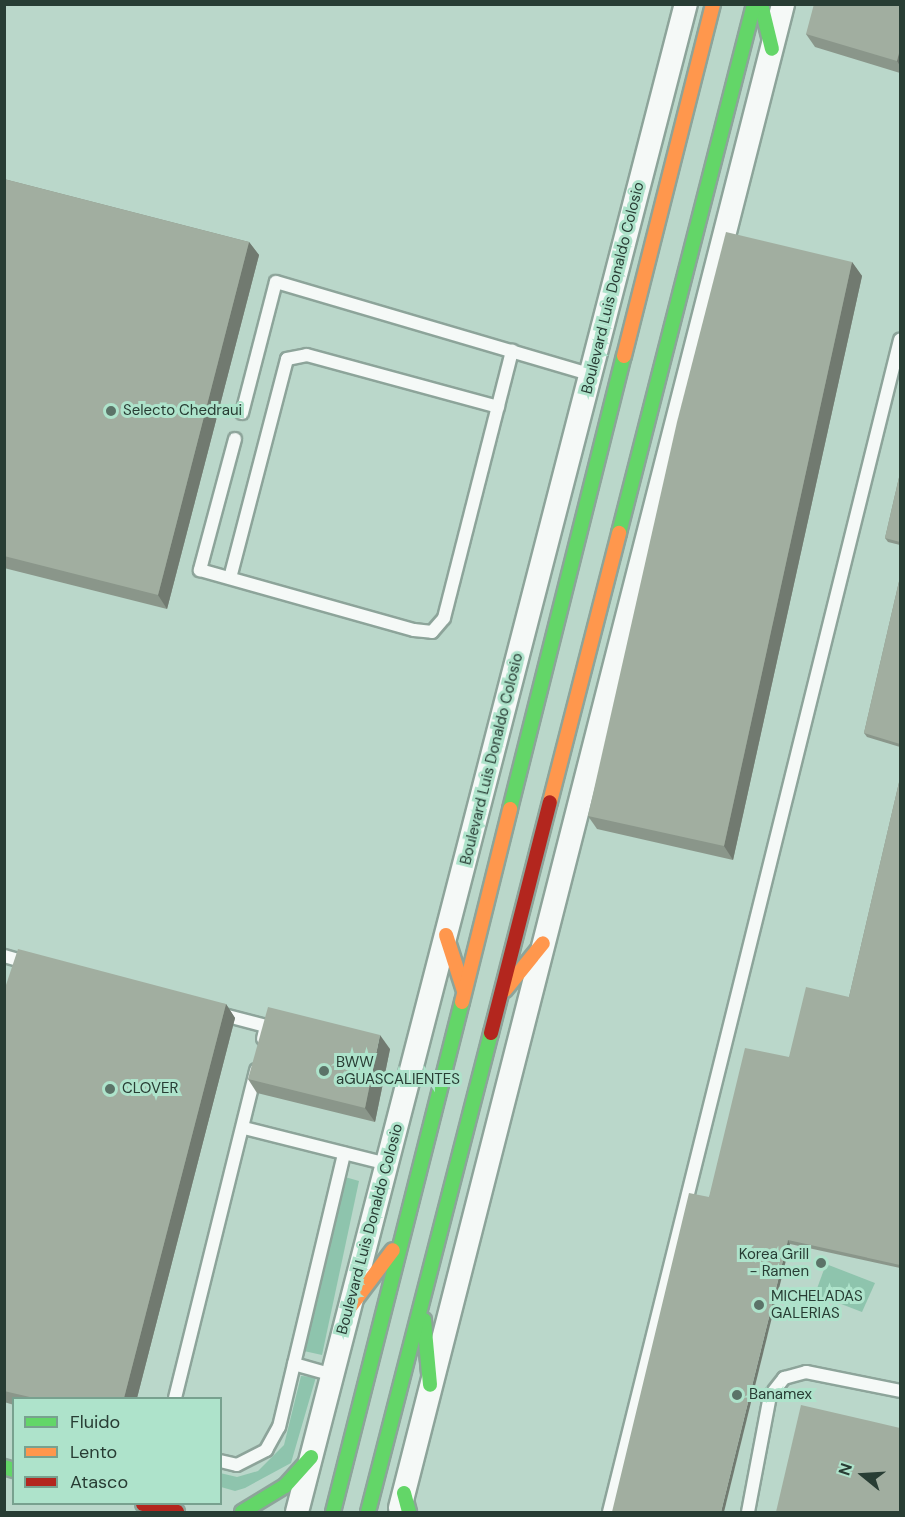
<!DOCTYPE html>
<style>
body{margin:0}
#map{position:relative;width:905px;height:1517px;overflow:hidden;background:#bad7ca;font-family:"DM Sans",sans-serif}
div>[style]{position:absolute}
.green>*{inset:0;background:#8ec4ad}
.roads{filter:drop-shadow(2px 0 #8da49a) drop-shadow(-2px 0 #8da49a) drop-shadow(0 2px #8da49a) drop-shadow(0 -2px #8da49a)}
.lane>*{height:12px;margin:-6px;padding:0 6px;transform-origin:6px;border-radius:6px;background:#f5f9f7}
.street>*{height:22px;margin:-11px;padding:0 11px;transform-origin:11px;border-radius:11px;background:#f5f9f7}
.fast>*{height:14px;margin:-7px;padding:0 7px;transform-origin:7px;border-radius:7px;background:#63d668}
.slow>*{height:14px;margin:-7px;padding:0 7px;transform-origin:7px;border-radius:7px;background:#ff974d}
.jam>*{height:14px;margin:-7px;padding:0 7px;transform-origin:7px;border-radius:7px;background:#b3261e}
.wall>*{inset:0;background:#8a968a}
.shaded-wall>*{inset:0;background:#717a70}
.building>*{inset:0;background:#a1aea0}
.dots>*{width:16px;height:16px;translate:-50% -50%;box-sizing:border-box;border:3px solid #aee3cb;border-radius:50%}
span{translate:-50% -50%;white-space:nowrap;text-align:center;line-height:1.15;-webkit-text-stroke:6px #aee3cb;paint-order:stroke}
.street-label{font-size:15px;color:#283d34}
.poi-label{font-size:15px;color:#283d34}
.left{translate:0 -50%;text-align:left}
.right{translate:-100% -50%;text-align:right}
.frame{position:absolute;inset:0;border:6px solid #283d34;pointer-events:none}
.legend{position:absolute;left:12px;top:1397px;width:210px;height:108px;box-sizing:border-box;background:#aee3cb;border:2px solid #78a18f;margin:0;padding:8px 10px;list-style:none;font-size:18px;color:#283d34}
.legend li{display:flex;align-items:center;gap:12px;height:30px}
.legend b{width:30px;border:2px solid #78a18f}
.north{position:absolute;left:833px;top:1445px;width:60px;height:60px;-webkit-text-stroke:4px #aee3cb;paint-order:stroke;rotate:288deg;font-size:16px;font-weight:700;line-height:24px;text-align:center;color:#283d34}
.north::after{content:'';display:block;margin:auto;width:21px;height:27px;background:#283d34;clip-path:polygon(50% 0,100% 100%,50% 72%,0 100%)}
</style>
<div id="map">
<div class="green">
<i style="clip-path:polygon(345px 1177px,359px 1181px,322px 1355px,304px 1351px)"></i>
<i style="clip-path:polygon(826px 1264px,875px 1283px,862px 1312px,815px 1294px)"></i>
<i style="clip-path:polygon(301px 1376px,316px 1377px,291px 1463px,245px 1488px,235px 1491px,221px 1487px,220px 1473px,237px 1477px,258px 1471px,284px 1445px)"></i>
</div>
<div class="roads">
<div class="lane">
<i style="left:242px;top:413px;width:135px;rotate:-75.5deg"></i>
<i style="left:276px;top:282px;width:330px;rotate:16.4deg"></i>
<i style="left:235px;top:439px;width:136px;rotate:105deg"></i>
<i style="left:200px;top:570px;width:222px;rotate:15.7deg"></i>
<i style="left:414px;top:630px;width:18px;rotate:6deg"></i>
<i style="left:432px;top:632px;width:18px;rotate:-49deg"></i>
<i style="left:444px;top:618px;width:276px;rotate:-75.7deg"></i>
<i style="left:230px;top:578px;width:226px;rotate:-75.4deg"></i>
<i style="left:287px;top:359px;width:20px;rotate:-11deg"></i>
<i style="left:307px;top:355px;width:198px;rotate:15.2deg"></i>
<i style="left:4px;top:956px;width:26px;rotate:16deg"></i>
<i style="left:220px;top:1014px;width:48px;rotate:14.6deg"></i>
<i style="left:266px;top:1026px;width:13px;rotate:103deg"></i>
<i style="left:244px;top:1128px;width:147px;rotate:14.1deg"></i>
<i style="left:294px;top:1364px;width:41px;rotate:15.8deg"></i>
<i style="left:175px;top:1398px;width:338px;rotate:-76.1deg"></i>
<i style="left:220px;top:1461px;width:17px;rotate:13deg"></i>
<i style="left:237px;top:1465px;width:33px;rotate:-27deg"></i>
<i style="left:266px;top:1450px;width:26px;rotate:-61deg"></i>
<i style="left:279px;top:1427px;width:281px;rotate:-76.6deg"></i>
<i style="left:609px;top:1512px;width:1208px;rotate:-76.06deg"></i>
<i style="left:748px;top:1512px;width:118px;rotate:-79.3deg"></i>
<i style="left:770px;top:1396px;width:23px;rotate:-52deg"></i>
<i style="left:784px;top:1378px;width:23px;rotate:-15deg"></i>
<i style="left:806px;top:1372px;width:96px;rotate:11.4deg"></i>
</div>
<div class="street">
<i style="left:400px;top:1508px;width:1552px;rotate:-75.71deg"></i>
<i style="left:297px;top:1512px;width:1557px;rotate:-75.54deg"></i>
</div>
<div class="fast">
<i style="left:761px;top:4px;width:46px;rotate:76.3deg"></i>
<i style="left:619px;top:533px;width:546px;rotate:-75.68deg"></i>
<i style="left:510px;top:809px;width:467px;rotate:-75.9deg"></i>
<i style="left:424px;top:1320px;width:65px;rotate:84.7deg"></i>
<i style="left:4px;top:1467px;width:10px;rotate:17deg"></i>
<i style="left:404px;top:1493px;width:20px;rotate:75deg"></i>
<i style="left:242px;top:1512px;width:50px;rotate:-31.2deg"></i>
<i style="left:285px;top:1486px;width:39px;rotate:-48deg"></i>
<i style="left:333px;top:1512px;width:526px;rotate:-75.81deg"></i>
<i style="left:368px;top:1512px;width:495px;rotate:-75.6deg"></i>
</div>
<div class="slow">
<i style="left:624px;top:356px;width:363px;rotate:-75.8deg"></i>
<i style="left:550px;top:802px;width:278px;rotate:-75.6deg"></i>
<i style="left:446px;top:935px;width:59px;rotate:72.2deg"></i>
<i style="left:505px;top:990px;width:60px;rotate:-51deg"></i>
<i style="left:462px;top:1002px;width:199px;rotate:-76deg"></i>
<i style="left:350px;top:1307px;width:71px;rotate:-53deg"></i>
</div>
<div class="jam">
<i style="left:491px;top:1033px;width:238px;rotate:-75.7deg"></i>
<i style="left:143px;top:1504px;width:35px;rotate:13deg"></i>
</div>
</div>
<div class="wall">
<i style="clip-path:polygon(900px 4px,900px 73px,815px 47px,806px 34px)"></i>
<i style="clip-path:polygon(4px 179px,249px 242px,259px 255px,167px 609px,4px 568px)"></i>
<i style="clip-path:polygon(852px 262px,862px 276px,733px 860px,597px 829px,588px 816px)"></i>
<i style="clip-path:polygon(900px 473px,900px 545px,888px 542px,885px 538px)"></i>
<i style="clip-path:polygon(900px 577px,900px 747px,867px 737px,864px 733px)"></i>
<i style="clip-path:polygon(900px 778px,900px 1268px,790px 1244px,709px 1197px,789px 1057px,849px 997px)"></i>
<i style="clip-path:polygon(4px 991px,226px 1004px,235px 1018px,137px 1398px,14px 1398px,14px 1405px,4px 1402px)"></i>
<i style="clip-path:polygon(390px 1049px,375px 1122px,257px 1093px,248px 1079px)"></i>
</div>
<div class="shaded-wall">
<i style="clip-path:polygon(900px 49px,900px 66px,897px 61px)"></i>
<i style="clip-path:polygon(249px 242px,259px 255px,167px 609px,158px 595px)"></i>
<i style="clip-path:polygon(852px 262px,862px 276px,733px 860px,724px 846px)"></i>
<i style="clip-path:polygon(226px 1004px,235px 1018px,137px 1398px,124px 1398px)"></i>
<i style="clip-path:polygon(380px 1035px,390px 1049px,375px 1122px,365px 1108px)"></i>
<i style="clip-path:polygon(788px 1240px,790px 1244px,724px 1512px,721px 1512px)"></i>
</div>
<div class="building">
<i style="clip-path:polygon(814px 4px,900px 4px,900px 49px,897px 61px,806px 34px)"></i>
<i style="clip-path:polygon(4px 179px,249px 242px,158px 595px,4px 556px)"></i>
<i style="clip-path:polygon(726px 232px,852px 262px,724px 846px,588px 816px,677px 422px)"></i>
<i style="clip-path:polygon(900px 473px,900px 542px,885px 538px)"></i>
<i style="clip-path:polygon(900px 577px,900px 744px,864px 733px)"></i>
<i style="clip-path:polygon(900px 778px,900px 1265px,788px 1240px,721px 1512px,612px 1512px,689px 1193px,709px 1197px,745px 1048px,789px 1057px,806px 987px,849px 997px)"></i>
<i style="clip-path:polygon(18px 949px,226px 1004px,124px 1398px,34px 1398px,4px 1391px,4px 991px)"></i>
<i style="clip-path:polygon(268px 1007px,380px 1035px,365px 1108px,248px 1079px)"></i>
<i style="clip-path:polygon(801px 1405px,900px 1428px,900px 1512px,776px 1512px)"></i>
</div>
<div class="dots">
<i style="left:111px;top:411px;background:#5b7368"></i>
<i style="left:324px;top:1071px;background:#5b7368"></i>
<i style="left:110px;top:1089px;background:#5b7368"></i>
<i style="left:821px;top:1263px;background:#5b7368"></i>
<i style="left:759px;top:1305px;background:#5b7368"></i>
<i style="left:737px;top:1395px;background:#5b7368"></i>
</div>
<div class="street-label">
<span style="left:613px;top:288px;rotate:-76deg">Boulevard Luis Donaldo Colosio</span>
<span style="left:492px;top:759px;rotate:-76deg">Boulevard Luis Donaldo Colosio</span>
<span style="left:370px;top:1229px;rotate:-75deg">Boulevard Luis Donaldo Colosio</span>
</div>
<div class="poi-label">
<span class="left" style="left:123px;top:411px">Selecto Chedraui</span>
<span class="left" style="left:336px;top:1071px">BWW<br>aGUASCALIENTES</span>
<span class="left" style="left:122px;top:1089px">CLOVER</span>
<span class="right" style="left:809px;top:1263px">Korea Grill<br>- Ramen</span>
<span class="left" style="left:771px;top:1305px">MICHELADAS<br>GALERIAS</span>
<span class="left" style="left:749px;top:1395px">Banamex</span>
</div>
<div class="frame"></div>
<ul class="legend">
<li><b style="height:8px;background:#63d668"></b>Fluido</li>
<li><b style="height:8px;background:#ff974d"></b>Lento</li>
<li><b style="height:8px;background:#b3261e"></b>Atasco</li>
</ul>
<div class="north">N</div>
</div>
